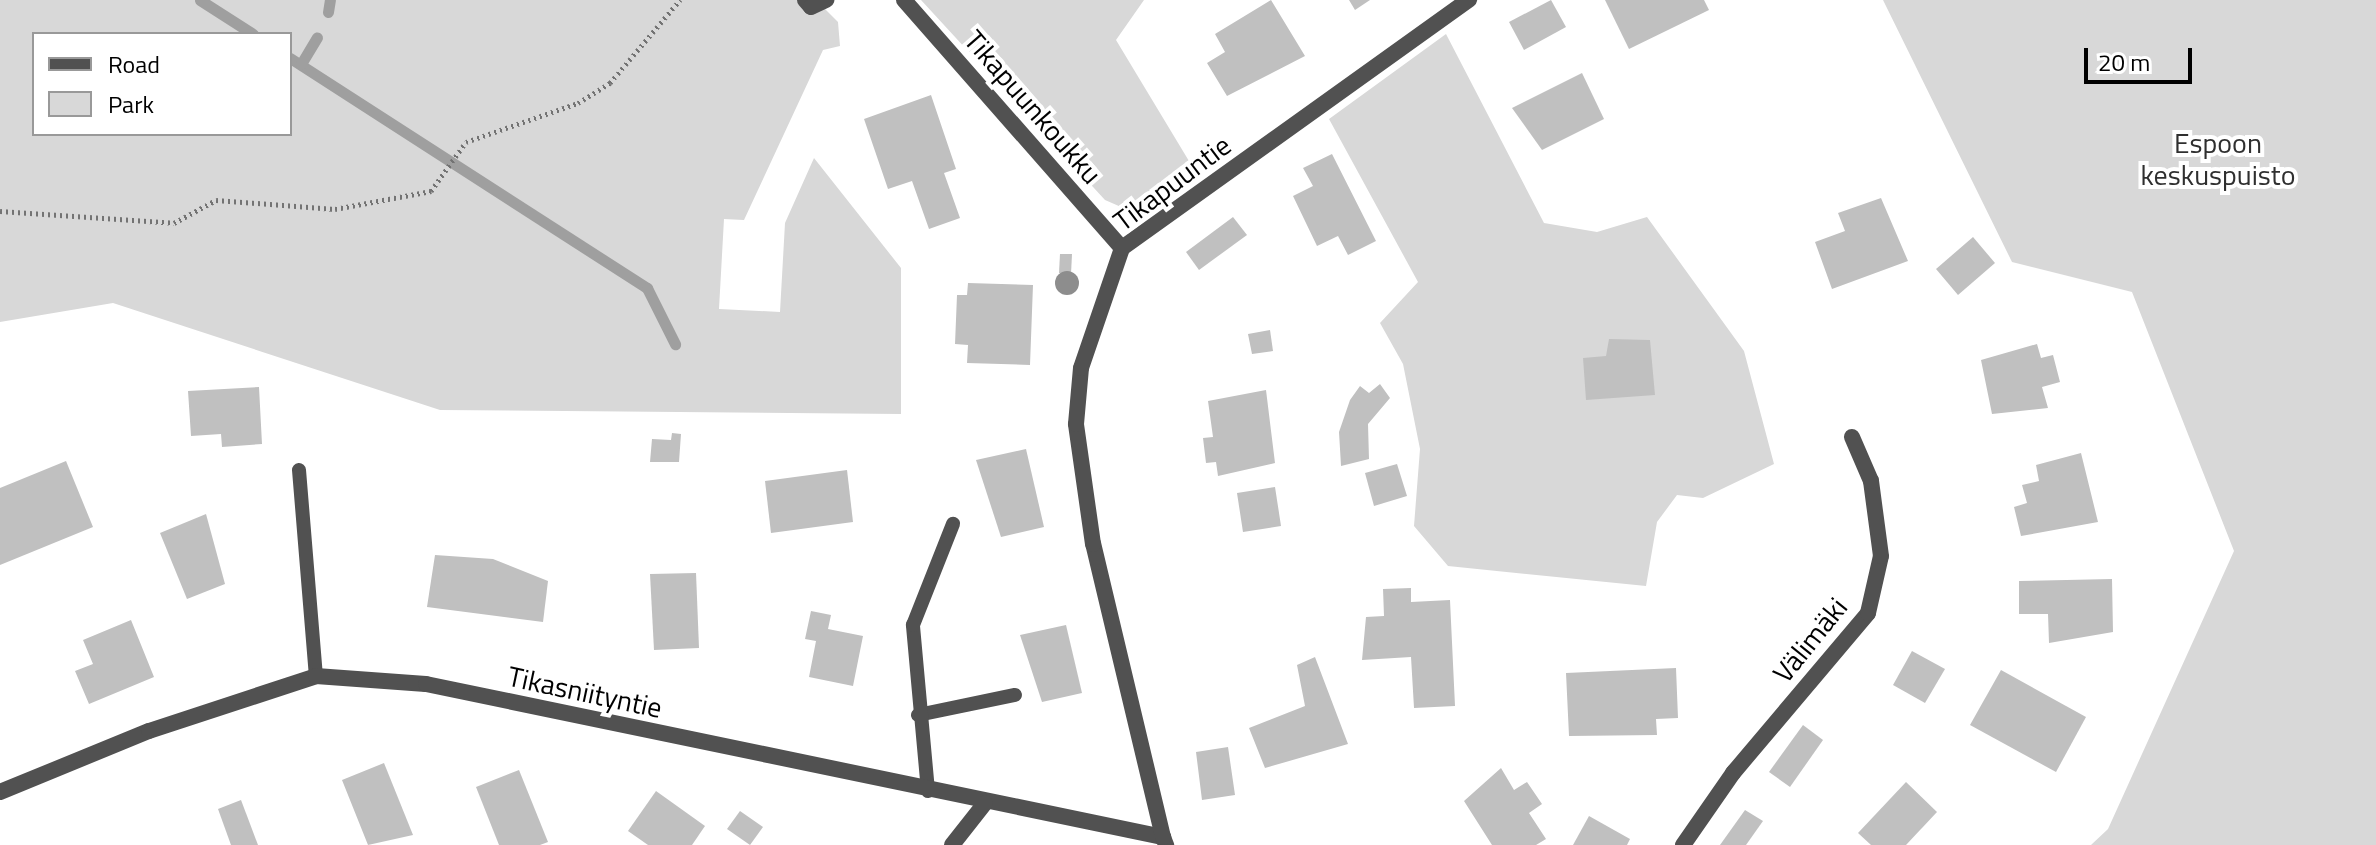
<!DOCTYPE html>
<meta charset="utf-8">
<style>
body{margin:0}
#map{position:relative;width:2376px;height:845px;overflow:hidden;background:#fff;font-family:"Titillium Web",sans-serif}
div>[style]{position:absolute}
.green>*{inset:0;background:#d8d8d8}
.stream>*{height:11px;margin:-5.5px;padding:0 5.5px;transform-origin:5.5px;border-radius:5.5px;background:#9f9f9f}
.building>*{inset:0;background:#c0c0c0}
.path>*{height:5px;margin-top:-2.5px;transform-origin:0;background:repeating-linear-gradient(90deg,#737373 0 2px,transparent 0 6px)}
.lane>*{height:14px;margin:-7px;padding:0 7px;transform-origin:7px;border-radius:7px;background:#515151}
.street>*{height:16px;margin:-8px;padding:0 8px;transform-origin:8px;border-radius:8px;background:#515151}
.trees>*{width:24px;height:24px;margin:-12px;border-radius:50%;background:#8d8d8d}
span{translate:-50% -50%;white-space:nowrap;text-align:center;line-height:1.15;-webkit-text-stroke:8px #fff;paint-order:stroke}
.street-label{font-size:28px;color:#000}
.park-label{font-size:28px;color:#2f2f2f}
.legend{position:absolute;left:32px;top:32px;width:260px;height:104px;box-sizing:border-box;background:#fff;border:2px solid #999;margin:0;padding:10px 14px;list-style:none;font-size:24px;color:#000}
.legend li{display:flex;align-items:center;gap:16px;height:40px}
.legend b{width:40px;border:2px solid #999}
.scale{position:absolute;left:2084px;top:48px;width:108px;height:36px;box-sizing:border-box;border:4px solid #000;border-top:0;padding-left:10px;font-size:24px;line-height:28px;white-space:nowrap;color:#000;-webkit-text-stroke:6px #fff;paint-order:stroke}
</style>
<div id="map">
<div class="green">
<i style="clip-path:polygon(evenodd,0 0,816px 0,838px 22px,840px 46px,823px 50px,744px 220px,724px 219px,719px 309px,780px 312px,785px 223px,814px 158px,901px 268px,901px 414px,440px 410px,113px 303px,0 322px,0 0,34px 34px,290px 34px,290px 134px,34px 134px,34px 34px)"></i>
<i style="clip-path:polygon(921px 0,1144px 0,1116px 40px,1198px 176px,1157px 205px,1128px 210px,1105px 200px)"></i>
<i style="clip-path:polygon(1883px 0,2376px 0,2376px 845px,2091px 845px,2108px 829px,2234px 551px,2132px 292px,2012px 262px)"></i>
<i style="clip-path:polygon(1446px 34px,1544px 223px,1597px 232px,1647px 217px,1744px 351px,1774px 464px,1703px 498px,1677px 495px,1657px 522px,1646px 586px,1448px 566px,1414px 526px,1420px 449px,1403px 364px,1380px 323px,1418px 282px,1329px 119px)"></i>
</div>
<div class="stream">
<i style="left:200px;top:0;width:63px;rotate:32.7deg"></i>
<i style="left:328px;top:12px;width:12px;rotate:-81deg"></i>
<i style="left:290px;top:58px;width:425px;rotate:32.8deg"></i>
<i style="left:647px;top:288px;width:63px;rotate:63.4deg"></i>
<i style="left:301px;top:64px;width:31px;rotate:-59deg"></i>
</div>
<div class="building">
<i style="clip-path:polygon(1271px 0,1305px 56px,1227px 96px,1207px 63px,1225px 52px,1215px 34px)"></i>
<i style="clip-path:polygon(1349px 0,1370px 0,1355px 10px)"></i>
<i style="clip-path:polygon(1551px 0,1566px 27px,1524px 50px,1509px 22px)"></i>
<i style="clip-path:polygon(1605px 0,1704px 0,1709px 10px,1629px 49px)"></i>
<i style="clip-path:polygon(1582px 73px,1604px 119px,1542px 150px,1512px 108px)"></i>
<i style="clip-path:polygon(931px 95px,956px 169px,944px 173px,960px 218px,929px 229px,912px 181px,888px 189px,864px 119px)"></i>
<i style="clip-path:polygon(1332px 154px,1376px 241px,1348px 255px,1338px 236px,1317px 246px,1293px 196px,1313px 186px,1303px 168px)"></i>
<i style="clip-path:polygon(1881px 198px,1908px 261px,1832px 289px,1815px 242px,1845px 231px,1838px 213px)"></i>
<i style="clip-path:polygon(1233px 217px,1247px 235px,1199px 270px,1186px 252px)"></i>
<i style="clip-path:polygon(1973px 237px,1995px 263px,1958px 295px,1936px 269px)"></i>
<i style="clip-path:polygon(1060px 254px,1072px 254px,1071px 274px,1059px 273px)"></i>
<i style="clip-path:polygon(968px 283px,1033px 285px,1030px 365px,967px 363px,968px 345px,955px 344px,957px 295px,967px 295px)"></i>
<i style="clip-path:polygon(1270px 330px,1273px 351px,1252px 354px,1248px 334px)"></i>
<i style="clip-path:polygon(1609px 339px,1650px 340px,1655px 395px,1586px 400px,1583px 358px,1606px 356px)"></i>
<i style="clip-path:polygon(2037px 344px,2041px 358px,2053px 355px,2060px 382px,2042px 387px,2048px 408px,1992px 414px,1981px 360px)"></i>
<i style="clip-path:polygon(1380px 384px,1390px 398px,1368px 424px,1369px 459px,1341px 466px,1339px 432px,1350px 400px,1360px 386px,1369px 393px)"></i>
<i style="clip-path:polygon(259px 387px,262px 444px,222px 447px,221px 434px,191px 436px,188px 391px)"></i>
<i style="clip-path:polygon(1266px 390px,1275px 463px,1218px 476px,1216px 462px,1206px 463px,1203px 438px,1213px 437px,1208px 401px)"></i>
<i style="clip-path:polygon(672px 433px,681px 434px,679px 462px,650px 462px,652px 439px,671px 440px)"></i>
<i style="clip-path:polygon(1026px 449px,1044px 527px,1001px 537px,976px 460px)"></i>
<i style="clip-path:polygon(2081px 453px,2098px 522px,2021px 536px,2014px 507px,2027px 503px,2022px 485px,2039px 481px,2036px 465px)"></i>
<i style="clip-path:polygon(66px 461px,93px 527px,0 565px,0 488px)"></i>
<i style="clip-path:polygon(1397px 464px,1407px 496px,1374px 506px,1365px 473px)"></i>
<i style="clip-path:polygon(847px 470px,853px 522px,771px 533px,765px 481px)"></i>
<i style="clip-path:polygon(1275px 487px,1281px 526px,1243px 532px,1237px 493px)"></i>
<i style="clip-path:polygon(206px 514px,225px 584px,187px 599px,160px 533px)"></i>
<i style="clip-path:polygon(435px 555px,493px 559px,548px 581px,543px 622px,427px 607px)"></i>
<i style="clip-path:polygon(696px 573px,699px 648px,654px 650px,650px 574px)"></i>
<i style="clip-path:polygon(2112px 579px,2113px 632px,2049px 643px,2048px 614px,2019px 614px,2019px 581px)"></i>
<i style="clip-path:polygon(1411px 588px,1411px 602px,1450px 600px,1455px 706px,1414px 708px,1411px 657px,1362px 660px,1366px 617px,1384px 616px,1383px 589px)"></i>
<i style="clip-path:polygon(811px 611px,831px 615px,828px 629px,863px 636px,853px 686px,809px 677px,816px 641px,805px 639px)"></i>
<i style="clip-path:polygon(131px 620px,154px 677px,89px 704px,75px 671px,93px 664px,83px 640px)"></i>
<i style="clip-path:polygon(1066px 625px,1082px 693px,1042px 702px,1020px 635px)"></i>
<i style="clip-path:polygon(1912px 651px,1945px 669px,1925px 703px,1893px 685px)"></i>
<i style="clip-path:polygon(1315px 657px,1348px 744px,1265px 768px,1249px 728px,1305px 706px,1297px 665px)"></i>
<i style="clip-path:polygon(1676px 668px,1678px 718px,1656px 719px,1657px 735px,1569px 736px,1566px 673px)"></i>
<i style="clip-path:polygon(2001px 670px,2086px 717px,2056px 772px,1970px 725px)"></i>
<i style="clip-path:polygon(1803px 725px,1823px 740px,1790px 787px,1769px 772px)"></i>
<i style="clip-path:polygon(1228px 747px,1235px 795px,1202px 800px,1196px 752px)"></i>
<i style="clip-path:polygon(384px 763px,413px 835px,368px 845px,342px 780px)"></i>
<i style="clip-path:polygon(1501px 768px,1514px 790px,1527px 782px,1542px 804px,1529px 813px,1546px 839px,1536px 845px,1492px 845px,1464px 801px)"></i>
<i style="clip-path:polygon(519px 770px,548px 842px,540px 845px,499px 845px,476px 787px)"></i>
<i style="clip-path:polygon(1906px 782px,1937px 812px,1906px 845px,1871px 845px,1858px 833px)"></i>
<i style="clip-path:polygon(656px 791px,705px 826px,692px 845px,648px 845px,628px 831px)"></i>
<i style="clip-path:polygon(241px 800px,258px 845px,231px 845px,218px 809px)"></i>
<i style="clip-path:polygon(1745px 810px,1763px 821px,1746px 845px,1720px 845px)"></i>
<i style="clip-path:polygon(740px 811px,763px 827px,750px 845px,727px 829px)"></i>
<i style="clip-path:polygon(1589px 816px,1630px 839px,1627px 845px,1573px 845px)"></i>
</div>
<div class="path">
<i style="left:0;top:211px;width:174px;rotate:3.9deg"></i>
<i style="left:174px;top:223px;width:48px;rotate:-28.7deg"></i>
<i style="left:216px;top:200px;width:119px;rotate:4.3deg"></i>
<i style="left:335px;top:209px;width:98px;rotate:-10.6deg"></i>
<i style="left:431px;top:191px;width:60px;rotate:-54.5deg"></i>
<i style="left:466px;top:142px;width:119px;rotate:-19.2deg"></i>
<i style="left:578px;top:103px;width:38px;rotate:-32deg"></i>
<i style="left:610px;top:83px;width:109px;rotate:-49.9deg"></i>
</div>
<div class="lane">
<i style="left:299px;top:470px;width:207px;rotate:85.3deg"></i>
<i style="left:918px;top:715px;width:99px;rotate:-11.7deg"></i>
<i style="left:928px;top:791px;width:167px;rotate:-95.2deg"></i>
<i style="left:913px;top:625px;width:109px;rotate:-68.4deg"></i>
</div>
<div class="street">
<i style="left:805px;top:0;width:9px;rotate:49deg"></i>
<i style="left:811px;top:7px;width:17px;rotate:-25deg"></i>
<i style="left:904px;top:0;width:330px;rotate:48.7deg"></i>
<i style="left:0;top:792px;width:161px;rotate:-22.3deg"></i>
<i style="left:149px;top:731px;width:176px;rotate:-18.2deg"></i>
<i style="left:316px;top:676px;width:110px;rotate:4.2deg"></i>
<i style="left:426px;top:684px;width:753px;rotate:11.73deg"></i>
<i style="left:1163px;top:837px;width:9px;rotate:69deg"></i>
<i style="left:1163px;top:837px;width:301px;rotate:-103.4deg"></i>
<i style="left:1093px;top:544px;width:121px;rotate:-98.1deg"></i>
<i style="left:1076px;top:424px;width:56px;rotate:-84.9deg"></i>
<i style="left:1081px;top:368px;width:127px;rotate:-71.1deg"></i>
<i style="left:1122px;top:248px;width:427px;rotate:-35.6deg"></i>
<i style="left:952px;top:845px;width:53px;rotate:-51.8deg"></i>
<i style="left:1683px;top:845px;width:88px;rotate:-55.2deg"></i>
<i style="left:1733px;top:773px;width:209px;rotate:-49.8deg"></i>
<i style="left:1868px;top:613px;width:58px;rotate:-77.2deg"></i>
<i style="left:1881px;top:556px;width:76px;rotate:-97.6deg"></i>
<i style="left:1871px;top:481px;width:48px;rotate:-113.4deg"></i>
</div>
<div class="trees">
<i style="left:1067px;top:283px"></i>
</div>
<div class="street-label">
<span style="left:1033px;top:107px;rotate:49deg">Tikapuunkoukku</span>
<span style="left:1172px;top:183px;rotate:-37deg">Tikapuuntie</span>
<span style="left:1810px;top:640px;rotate:-51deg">Välimäki</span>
<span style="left:585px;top:692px;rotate:12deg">Tikasniityntie</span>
</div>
<div class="park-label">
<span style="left:2218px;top:159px">Espoon<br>keskuspuisto</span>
</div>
<ul class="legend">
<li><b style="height:10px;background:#515151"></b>Road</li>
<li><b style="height:22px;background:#d8d8d8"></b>Park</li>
</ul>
<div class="scale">20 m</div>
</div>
